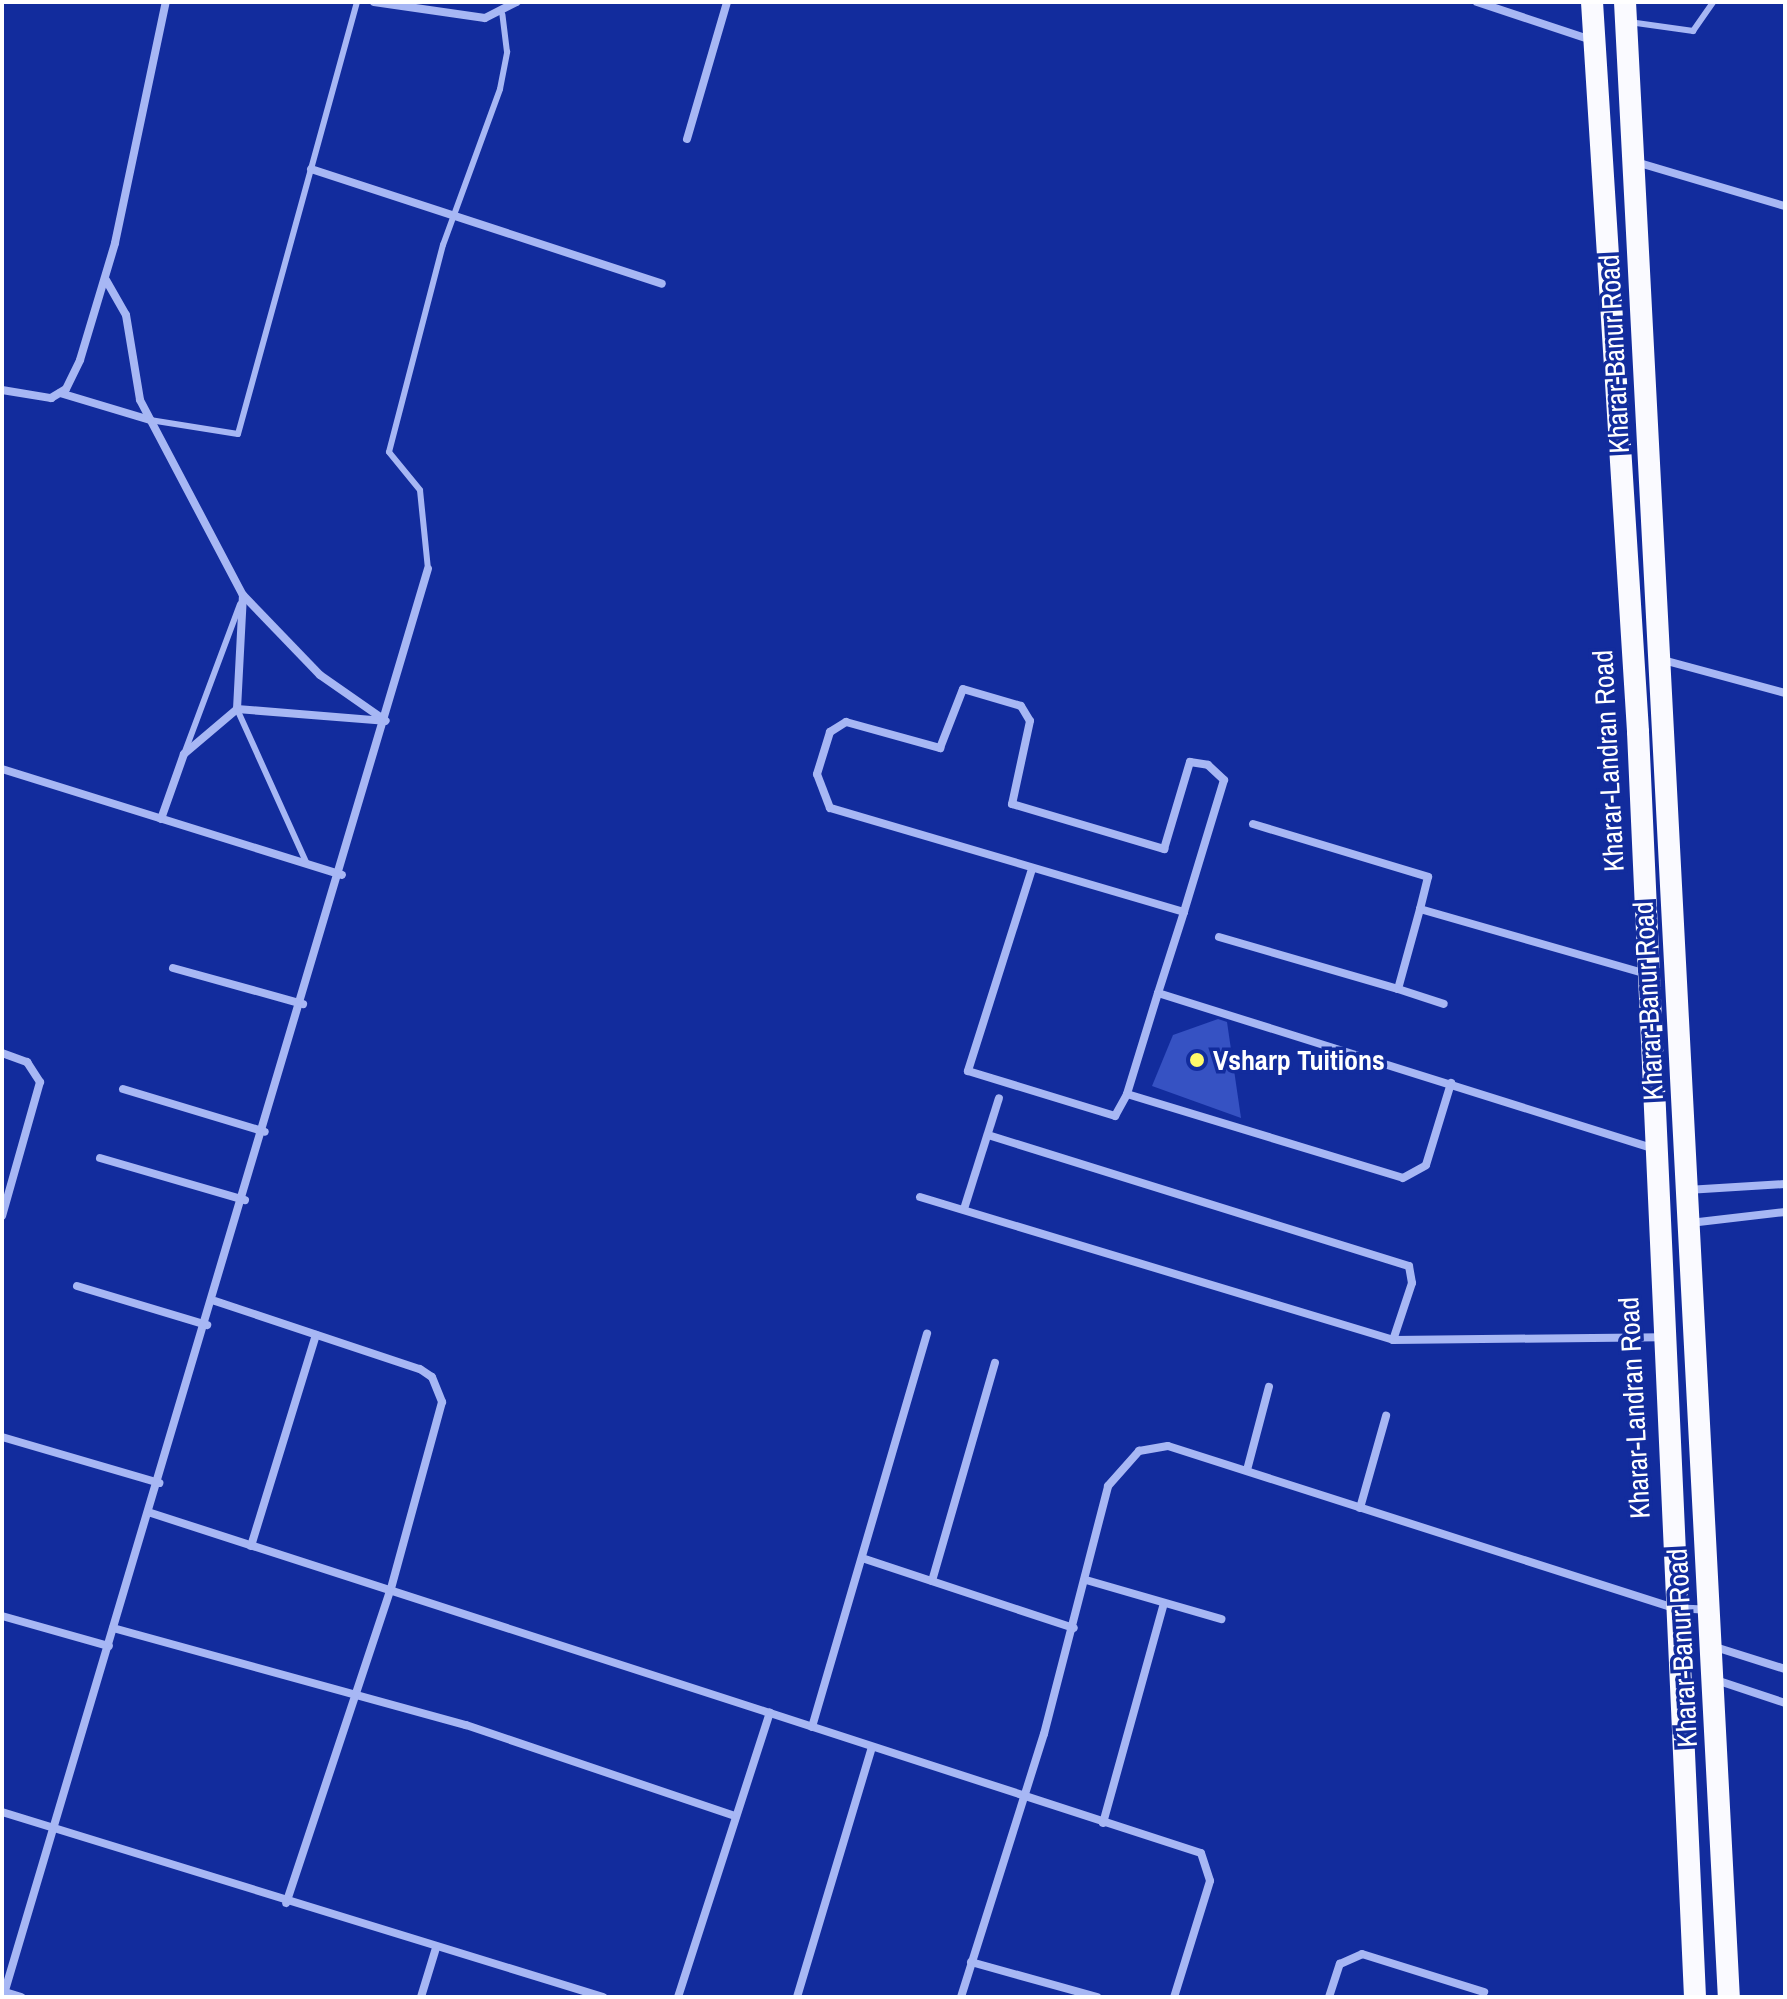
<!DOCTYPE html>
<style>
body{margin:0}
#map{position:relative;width:1787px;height:1999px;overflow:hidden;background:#122c9d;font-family:"Archivo Narrow",sans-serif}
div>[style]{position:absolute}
.building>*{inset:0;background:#3652c3}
.service>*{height:6px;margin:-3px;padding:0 3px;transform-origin:3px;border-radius:3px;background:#a7b7f4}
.minor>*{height:8px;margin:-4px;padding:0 4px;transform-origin:4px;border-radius:4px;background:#a7b7f4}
.trunk>*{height:22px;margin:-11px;padding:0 11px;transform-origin:11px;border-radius:11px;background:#fafaff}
.dots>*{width:22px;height:22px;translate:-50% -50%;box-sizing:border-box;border:4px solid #122c9d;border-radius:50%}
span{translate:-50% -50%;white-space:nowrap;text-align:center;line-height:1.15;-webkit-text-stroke:7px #122c9d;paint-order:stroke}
.street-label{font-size:28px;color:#fff}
.poi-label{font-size:28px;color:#fff;font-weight:700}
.left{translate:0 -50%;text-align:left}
.frame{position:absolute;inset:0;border:4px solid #fff;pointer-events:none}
</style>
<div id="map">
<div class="building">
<i style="clip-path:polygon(1218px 1019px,1227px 1022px,1241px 1118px,1152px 1086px,1173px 1035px)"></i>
</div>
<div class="service">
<i style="left:1629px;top:22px;width:65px;rotate:8deg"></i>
<i style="left:1693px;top:31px;width:35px;rotate:-55deg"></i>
<i style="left:150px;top:420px;width:89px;rotate:9deg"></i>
<i style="left:238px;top:434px;width:448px;rotate:-74.6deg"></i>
<i style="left:428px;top:569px;width:79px;rotate:-95.8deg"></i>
<i style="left:420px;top:490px;width:49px;rotate:-129.2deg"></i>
<i style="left:389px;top:452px;width:214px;rotate:-75.4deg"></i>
<i style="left:443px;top:245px;width:166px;rotate:-69.9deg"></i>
<i style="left:500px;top:89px;width:38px;rotate:-79deg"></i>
<i style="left:507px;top:52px;width:38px;rotate:-97deg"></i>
<i style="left:237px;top:709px;width:170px;rotate:65.7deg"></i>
<i style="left:184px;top:754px;width:160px;rotate:-69.5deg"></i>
</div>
<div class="minor">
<i style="left:374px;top:2px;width:112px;rotate:8.2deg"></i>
<i style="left:485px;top:18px;width:36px;rotate:-27deg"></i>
<i style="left:1477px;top:2px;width:123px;rotate:18.4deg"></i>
<i style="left:687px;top:139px;width:143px;rotate:-73.7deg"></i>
<i style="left:1636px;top:162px;width:155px;rotate:16.5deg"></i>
<i style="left:311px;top:169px;width:369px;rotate:18.1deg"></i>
<i style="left:106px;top:280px;width:40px;rotate:60.3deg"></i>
<i style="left:126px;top:315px;width:86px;rotate:80.6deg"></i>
<i style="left:140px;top:400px;width:221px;rotate:62.2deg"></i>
<i style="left:243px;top:595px;width:111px;rotate:46.1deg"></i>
<i style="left:320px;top:675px;width:80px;rotate:34.9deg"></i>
<i style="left:2px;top:390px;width:50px;rotate:9.3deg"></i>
<i style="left:51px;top:398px;width:17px;rotate:-31deg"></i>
<i style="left:66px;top:389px;width:32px;rotate:-64deg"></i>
<i style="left:80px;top:360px;width:122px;rotate:-73.3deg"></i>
<i style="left:115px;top:243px;width:246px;rotate:-78.1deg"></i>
<i style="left:60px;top:393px;width:94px;rotate:16.7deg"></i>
<i style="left:1663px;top:660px;width:126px;rotate:15.1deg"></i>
<i style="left:237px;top:709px;width:114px;rotate:-87deg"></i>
<i style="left:2px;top:769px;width:356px;rotate:17.3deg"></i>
<i style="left:161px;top:819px;width:69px;rotate:-70.5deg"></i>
<i style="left:184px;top:754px;width:70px;rotate:-40.3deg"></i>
<i style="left:237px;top:709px;width:148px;rotate:4.6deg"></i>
<i style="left:1253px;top:824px;width:183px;rotate:16.8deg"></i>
<i style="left:1428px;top:877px;width:33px;rotate:104deg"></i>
<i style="left:1032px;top:869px;width:212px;rotate:107.6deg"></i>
<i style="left:968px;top:1071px;width:154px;rotate:17deg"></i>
<i style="left:1115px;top:1116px;width:25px;rotate:-61deg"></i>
<i style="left:1184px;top:912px;width:369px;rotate:-163.6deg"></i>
<i style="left:830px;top:808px;width:36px;rotate:-111deg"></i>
<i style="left:817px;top:774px;width:44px;rotate:-72.8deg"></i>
<i style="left:830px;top:732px;width:19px;rotate:-32deg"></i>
<i style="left:846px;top:722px;width:98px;rotate:15.5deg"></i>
<i style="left:940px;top:748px;width:63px;rotate:-68.7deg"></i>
<i style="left:963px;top:689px;width:60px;rotate:16.3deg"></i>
<i style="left:1021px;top:706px;width:17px;rotate:59deg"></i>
<i style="left:1030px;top:721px;width:85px;rotate:102.2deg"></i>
<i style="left:1012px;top:804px;width:159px;rotate:16.5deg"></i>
<i style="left:1164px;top:849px;width:91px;rotate:-73.4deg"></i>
<i style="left:1190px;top:762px;width:18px;rotate:9deg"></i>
<i style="left:1208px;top:765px;width:22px;rotate:43deg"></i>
<i style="left:1224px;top:780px;width:138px;rotate:106.9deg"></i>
<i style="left:1184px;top:912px;width:85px;rotate:107.8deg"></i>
<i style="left:1158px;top:993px;width:518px;rotate:17.42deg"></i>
<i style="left:1219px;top:937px;width:186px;rotate:16.2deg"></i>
<i style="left:1398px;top:989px;width:83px;rotate:-74.6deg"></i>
<i style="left:1420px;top:909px;width:235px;rotate:16deg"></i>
<i style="left:173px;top:968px;width:135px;rotate:15.5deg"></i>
<i style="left:1398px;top:989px;width:48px;rotate:18.1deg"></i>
<i style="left:1158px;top:993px;width:106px;rotate:107.1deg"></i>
<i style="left:1127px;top:1094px;width:288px;rotate:16.9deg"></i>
<i style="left:1403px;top:1178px;width:26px;rotate:-29deg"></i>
<i style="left:1426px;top:1165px;width:86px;rotate:-73deg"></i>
<i style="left:2px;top:1053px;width:27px;rotate:20deg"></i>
<i style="left:27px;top:1062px;width:24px;rotate:57deg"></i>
<i style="left:40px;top:1082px;width:139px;rotate:105.8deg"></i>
<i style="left:123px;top:1089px;width:148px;rotate:16.8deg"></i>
<i style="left:988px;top:1135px;width:441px;rotate:17.3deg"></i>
<i style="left:1409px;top:1266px;width:17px;rotate:80deg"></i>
<i style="left:1412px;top:1283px;width:60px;rotate:108.4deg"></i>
<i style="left:100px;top:1158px;width:151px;rotate:16.2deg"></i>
<i style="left:1687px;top:1190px;width:98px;rotate:-3.5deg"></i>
<i style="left:920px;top:1197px;width:494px;rotate:16.8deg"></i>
<i style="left:1393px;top:1340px;width:268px;rotate:-0.6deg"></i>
<i style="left:964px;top:1209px;width:116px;rotate:-72.5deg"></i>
<i style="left:1690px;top:1223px;width:96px;rotate:-6.6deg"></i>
<i style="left:77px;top:1286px;width:136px;rotate:16.7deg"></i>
<i style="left:215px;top:1301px;width:216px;rotate:18.4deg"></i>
<i style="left:420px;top:1369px;width:14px;rotate:34deg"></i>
<i style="left:432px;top:1377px;width:27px;rotate:68deg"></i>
<i style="left:442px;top:1402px;width:193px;rotate:105.3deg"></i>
<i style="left:391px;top:1588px;width:332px;rotate:108.4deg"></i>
<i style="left:2px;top:1437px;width:164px;rotate:16.3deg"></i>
<i style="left:1247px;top:1470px;width:86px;rotate:-75.2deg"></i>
<i style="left:1360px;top:1508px;width:96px;rotate:-74.2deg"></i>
<i style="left:151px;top:1513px;width:651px;rotate:17.91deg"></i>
<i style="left:251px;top:1546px;width:221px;rotate:-72.9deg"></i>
<i style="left:862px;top:1558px;width:223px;rotate:18.3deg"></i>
<i style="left:1086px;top:1580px;width:141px;rotate:16.1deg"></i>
<i style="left:932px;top:1581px;width:227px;rotate:-73.9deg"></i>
<i style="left:2px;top:1616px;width:111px;rotate:15.7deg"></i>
<i style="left:113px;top:1628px;width:366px;rotate:15.4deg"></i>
<i style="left:466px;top:1725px;width:284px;rotate:18.7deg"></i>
<i style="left:1712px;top:1646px;width:77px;rotate:17.5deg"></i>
<i style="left:1713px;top:1679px;width:76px;rotate:18.4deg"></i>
<i style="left:812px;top:1727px;width:410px;rotate:-73.7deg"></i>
<i style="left:2px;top:1812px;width:629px;rotate:17.11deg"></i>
<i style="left:1103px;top:1823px;width:228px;rotate:-74.5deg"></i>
<i style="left:971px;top:1962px;width:131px;rotate:15.5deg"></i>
<i style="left:5px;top:1992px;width:17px;rotate:17deg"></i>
<i style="left:3px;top:1997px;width:1490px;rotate:-73.43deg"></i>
<i style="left:421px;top:1997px;width:51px;rotate:-73deg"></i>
<i style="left:678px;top:1997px;width:299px;rotate:-72.1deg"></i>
<i style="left:770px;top:1713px;width:453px;rotate:18deg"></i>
<i style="left:1201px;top:1853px;width:29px;rotate:72deg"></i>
<i style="left:1210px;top:1881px;width:121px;rotate:107.2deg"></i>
<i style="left:797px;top:1997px;width:261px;rotate:-73.3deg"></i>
<i style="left:961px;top:1997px;width:276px;rotate:-72.5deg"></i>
<i style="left:1044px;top:1734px;width:256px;rotate:-75.5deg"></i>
<i style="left:1108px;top:1486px;width:47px;rotate:-48.5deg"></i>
<i style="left:1139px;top:1451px;width:29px;rotate:-10deg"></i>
<i style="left:1168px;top:1446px;width:531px;rotate:17.75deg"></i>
<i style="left:1674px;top:1608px;width:33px;rotate:3deg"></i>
<i style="left:1329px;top:1997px;width:35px;rotate:-72deg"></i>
<i style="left:1340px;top:1964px;width:24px;rotate:-24deg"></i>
<i style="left:1362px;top:1954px;width:128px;rotate:17.3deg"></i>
</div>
<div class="trunk">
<i style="left:1592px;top:2px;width:731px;rotate:86.39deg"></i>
<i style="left:1638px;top:732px;width:1266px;rotate:87.42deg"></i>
<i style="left:1625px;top:2px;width:1998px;rotate:87.02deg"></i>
</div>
<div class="dots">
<i style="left:1197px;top:1060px;background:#fff96a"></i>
</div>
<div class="street-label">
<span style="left:1614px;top:354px;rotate:-93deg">Kharar-Banur Road</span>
<span style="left:1608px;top:761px;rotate:-93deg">Kharar-Landran Road</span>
<span style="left:1648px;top:1001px;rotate:-93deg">Kharar-Banur Road</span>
<span style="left:1634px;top:1408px;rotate:-93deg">Kharar-Landran Road</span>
<span style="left:1682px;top:1648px;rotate:-93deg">Kharar-Banur Road</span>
</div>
<div class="poi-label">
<span class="left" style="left:1213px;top:1060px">Vsharp Tuitions</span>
</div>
<div class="frame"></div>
</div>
